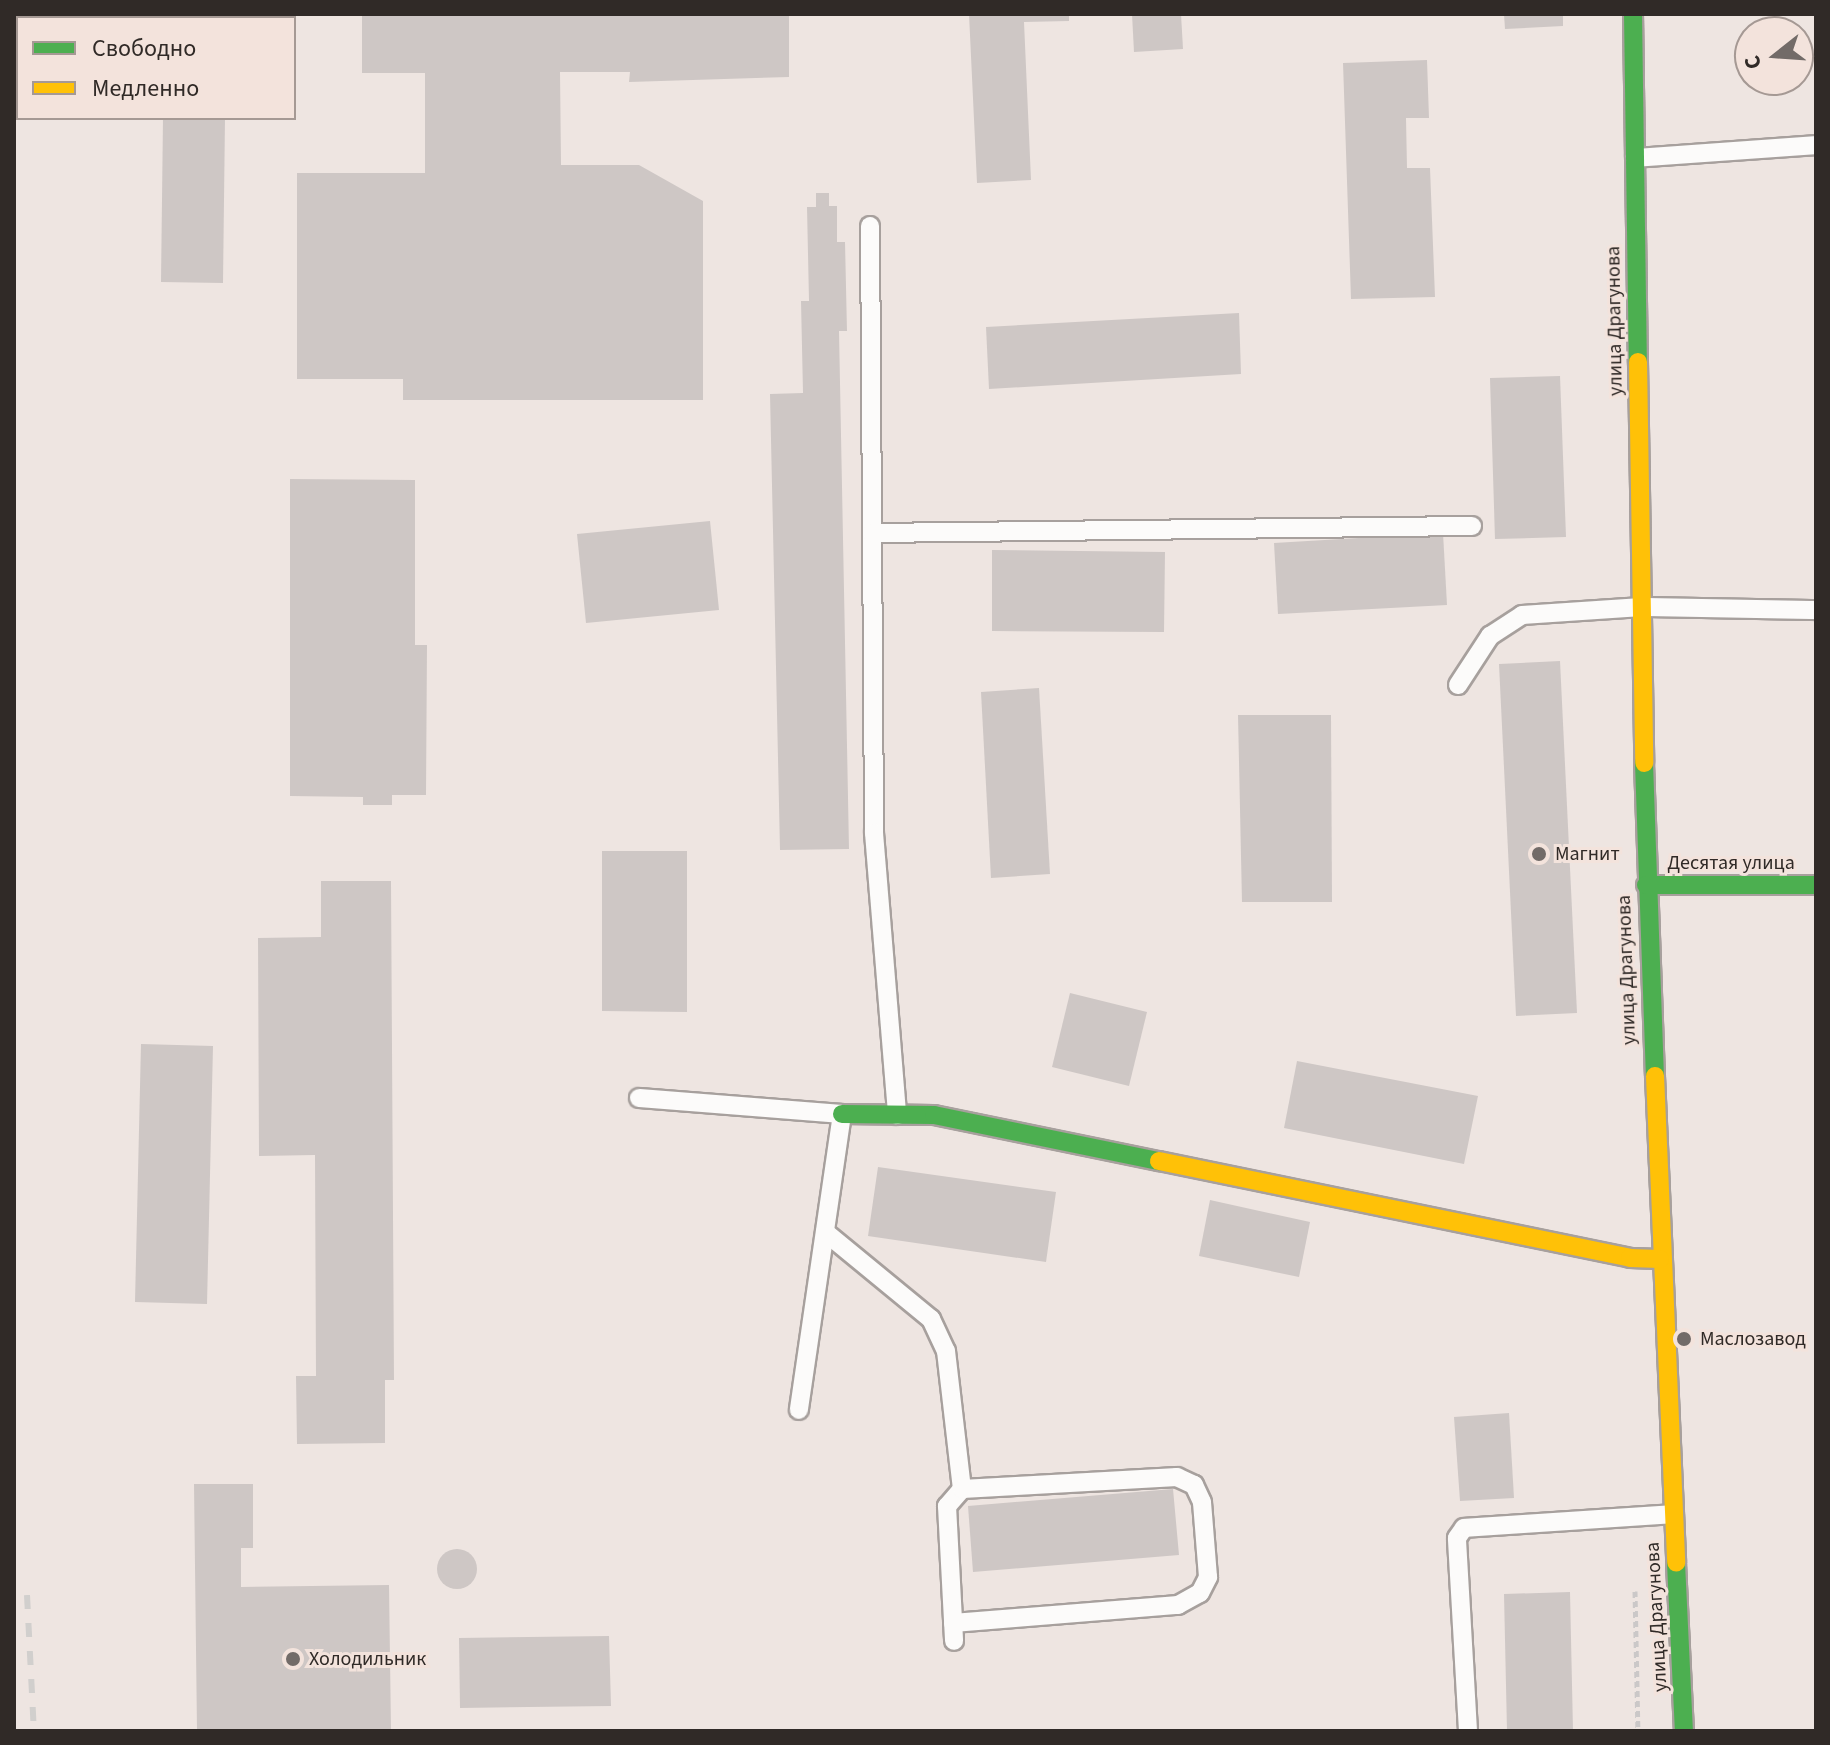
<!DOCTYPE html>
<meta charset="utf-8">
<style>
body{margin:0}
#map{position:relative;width:1830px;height:1745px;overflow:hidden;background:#eee5e1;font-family:"Source Sans 3",sans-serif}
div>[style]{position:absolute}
.building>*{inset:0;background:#cec7c5}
.round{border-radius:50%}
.path>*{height:5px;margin-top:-2.5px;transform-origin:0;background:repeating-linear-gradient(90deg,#cbc8c8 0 6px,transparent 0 10px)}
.roads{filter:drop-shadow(2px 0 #a7a09d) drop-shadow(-2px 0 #a7a09d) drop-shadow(0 2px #a7a09d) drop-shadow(0 -2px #a7a09d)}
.lane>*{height:18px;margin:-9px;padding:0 9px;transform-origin:9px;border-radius:9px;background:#fcfbfa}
.fast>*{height:18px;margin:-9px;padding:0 9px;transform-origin:9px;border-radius:9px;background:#4caf50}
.slow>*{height:18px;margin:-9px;padding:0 9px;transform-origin:9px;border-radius:9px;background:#ffc107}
.rail>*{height:6px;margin-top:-3px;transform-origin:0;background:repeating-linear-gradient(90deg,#d1cfcd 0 14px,transparent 0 28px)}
.dots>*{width:22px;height:22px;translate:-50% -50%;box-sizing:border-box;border:4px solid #f3e3dc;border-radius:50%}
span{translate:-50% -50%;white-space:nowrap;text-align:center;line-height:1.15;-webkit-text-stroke:6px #f3e3dc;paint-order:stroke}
.street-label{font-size:20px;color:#302a27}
.poi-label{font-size:20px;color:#302a27}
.left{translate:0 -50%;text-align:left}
.frame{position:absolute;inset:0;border:16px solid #302a27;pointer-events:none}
.legend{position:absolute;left:16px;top:16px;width:280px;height:104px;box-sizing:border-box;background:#f3e3dc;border:2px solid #a59994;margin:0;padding:10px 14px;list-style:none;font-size:24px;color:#302a27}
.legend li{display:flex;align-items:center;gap:16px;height:40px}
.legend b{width:40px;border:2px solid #a59994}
.north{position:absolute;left:1734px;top:16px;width:80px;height:80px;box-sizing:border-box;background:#f3e3dc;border:2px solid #a59994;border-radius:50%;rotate:253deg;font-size:22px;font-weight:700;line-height:32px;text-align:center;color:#302a27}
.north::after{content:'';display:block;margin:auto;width:28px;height:36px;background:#726b68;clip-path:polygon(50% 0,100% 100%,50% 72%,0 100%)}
</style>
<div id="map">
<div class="building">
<i style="clip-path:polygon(164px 14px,226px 14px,226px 18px,164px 18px)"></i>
<i style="clip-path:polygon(362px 14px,789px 14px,789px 77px,629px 82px,630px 72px,560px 72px,561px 165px,639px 165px,703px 201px,703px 400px,403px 400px,403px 379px,297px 379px,297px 173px,425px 173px,425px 73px,362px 73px)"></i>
<i style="clip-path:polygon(969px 14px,1069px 14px,1069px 21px,1024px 22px,1031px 180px,977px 183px)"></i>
<i style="clip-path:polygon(1132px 14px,1181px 14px,1183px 49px,1134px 52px)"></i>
<i style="clip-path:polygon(1504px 14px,1563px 14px,1563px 26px,1505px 29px)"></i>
<i style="clip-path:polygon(1427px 60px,1429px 118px,1406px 118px,1407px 168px,1430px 168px,1435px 297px,1351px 299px,1343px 63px)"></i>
<i style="clip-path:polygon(163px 118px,225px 118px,223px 283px,161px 282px)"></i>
<i style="clip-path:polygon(816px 193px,829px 193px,829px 206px,837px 206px,837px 242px,845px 242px,847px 331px,839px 331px,849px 849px,780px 850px,770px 394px,803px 393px,801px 301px,809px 301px,807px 207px,816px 207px)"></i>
<i style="clip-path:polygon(1239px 313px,1241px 374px,989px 389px,986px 327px)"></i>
<i style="clip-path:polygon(1560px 376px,1566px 537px,1495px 539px,1490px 378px)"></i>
<i style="clip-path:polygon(290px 479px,415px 480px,415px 645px,427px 645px,426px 795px,392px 795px,392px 805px,363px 805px,363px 797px,290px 796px)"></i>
<i style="clip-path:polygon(710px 521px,719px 610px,586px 623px,577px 534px)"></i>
<i style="clip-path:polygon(1443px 533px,1447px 605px,1278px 614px,1274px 543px)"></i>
<i style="clip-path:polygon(992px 550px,1165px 552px,1164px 632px,992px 631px)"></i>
<i style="clip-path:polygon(1560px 661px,1577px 1013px,1516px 1016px,1499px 664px)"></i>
<i style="clip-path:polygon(1039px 688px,1050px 874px,991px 878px,981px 692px)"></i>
<i style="clip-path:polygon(1238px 715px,1331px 715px,1332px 902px,1242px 902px)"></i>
<i style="clip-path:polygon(602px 851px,687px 851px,687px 1012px,602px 1011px)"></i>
<i style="clip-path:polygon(321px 881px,391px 881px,394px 1380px,385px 1380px,385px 1443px,297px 1444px,296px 1376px,316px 1376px,315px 1155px,259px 1156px,258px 938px,321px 937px)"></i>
<i style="clip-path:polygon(1070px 993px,1147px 1012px,1129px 1086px,1052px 1067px)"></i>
<i style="clip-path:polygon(141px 1044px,213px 1046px,207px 1304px,135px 1302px)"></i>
<i style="clip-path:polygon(1297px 1061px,1478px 1096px,1464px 1164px,1284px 1128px)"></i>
<i style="clip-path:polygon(878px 1167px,1056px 1192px,1046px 1262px,868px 1236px)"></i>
<i style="clip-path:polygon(1210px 1200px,1310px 1222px,1299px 1277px,1199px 1256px)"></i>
<i style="clip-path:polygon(1509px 1413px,1514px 1498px,1460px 1501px,1454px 1417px)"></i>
<i style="clip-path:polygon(194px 1484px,253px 1484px,253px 1548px,241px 1548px,241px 1587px,389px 1585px,391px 1731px,197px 1731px)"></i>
<i style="clip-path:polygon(1173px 1489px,1179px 1555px,973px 1572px,968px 1506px)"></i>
<i class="round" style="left:437px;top:1549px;width:40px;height:40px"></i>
<i style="clip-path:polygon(1570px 1592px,1573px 1731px,1507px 1731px,1504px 1594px)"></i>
<i style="clip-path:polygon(609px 1636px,611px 1706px,460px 1708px,459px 1638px)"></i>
</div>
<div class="path">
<i style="left:1635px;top:1591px;width:140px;rotate:88.8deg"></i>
</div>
<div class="roads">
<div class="lane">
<i style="left:1635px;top:158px;width:181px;rotate:-4.1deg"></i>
<i style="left:870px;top:226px;width:607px;rotate:89.62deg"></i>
<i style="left:874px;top:833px;width:283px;rotate:85.3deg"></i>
<i style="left:872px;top:533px;width:600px;rotate:-0.67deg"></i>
<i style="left:1458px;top:685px;width:59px;rotate:-56.9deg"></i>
<i style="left:1490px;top:636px;width:38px;rotate:-33deg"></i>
<i style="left:1522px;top:615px;width:120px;rotate:-3.8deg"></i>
<i style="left:1642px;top:607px;width:174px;rotate:1deg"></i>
<i style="left:639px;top:1098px;width:204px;rotate:4.5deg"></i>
<i style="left:842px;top:1114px;width:299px;rotate:98.3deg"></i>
<i style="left:825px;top:1232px;width:137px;rotate:39.4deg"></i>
<i style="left:931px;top:1319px;width:35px;rotate:65deg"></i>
<i style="left:946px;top:1351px;width:139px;rotate:83.4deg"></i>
<i style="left:962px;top:1489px;width:23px;rotate:131deg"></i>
<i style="left:947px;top:1506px;width:135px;rotate:87deg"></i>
<i style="left:953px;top:1623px;width:226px;rotate:-4.6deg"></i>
<i style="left:1178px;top:1605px;width:25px;rotate:-29deg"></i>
<i style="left:1200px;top:1593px;width:18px;rotate:-63deg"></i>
<i style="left:1208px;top:1577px;width:75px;rotate:-94.6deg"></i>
<i style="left:1202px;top:1502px;width:19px;rotate:-115deg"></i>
<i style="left:1194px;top:1485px;width:19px;rotate:-155deg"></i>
<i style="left:1177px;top:1477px;width:215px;rotate:176.8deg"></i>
<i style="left:1468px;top:1731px;width:193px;rotate:-93.3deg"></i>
<i style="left:1457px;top:1538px;width:12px;rotate:-55deg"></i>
<i style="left:1464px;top:1528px;width:210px;rotate:-3.8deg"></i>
</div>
<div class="fast">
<i style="left:1633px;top:14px;width:348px;rotate:89.2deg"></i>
<i style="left:1644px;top:763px;width:313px;rotate:88deg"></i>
<i style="left:1646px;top:885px;width:170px"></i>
<i style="left:842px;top:1114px;width:92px;rotate:0.6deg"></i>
<i style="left:934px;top:1115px;width:230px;rotate:11.6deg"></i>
<i style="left:1676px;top:1563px;width:168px;rotate:87.3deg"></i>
</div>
<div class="slow">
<i style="left:1638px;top:362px;width:401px;rotate:89.1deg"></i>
<i style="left:1655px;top:1076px;width:487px;rotate:87.5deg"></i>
<i style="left:1159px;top:1161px;width:481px;rotate:11.6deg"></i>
<i style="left:1630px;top:1258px;width:30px;rotate:2deg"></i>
</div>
</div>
<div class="rail">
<i style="left:27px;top:1595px;width:136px;rotate:87.1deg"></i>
</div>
<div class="dots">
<i style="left:1539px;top:854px;background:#726b68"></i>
<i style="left:1684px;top:1339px;background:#726b68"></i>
<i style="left:293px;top:1659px;background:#726b68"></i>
</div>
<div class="street-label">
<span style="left:1615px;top:321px;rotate:-91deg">улица Драгунова</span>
<span style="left:1731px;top:863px">Десятая улица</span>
<span style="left:1627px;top:970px;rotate:-92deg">улица Драгунова</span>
<span style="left:1657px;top:1617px;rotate:-93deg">улица Драгунова</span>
</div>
<div class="poi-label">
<span class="left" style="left:1555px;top:854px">Магнит</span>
<span class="left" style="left:1700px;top:1339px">Маслозавод</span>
<span class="left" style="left:309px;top:1659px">Холодильник</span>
</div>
<div class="frame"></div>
<ul class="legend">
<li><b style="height:10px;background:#4caf50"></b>Свободно</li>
<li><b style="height:10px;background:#ffc107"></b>Медленно</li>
</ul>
<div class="north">С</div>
</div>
